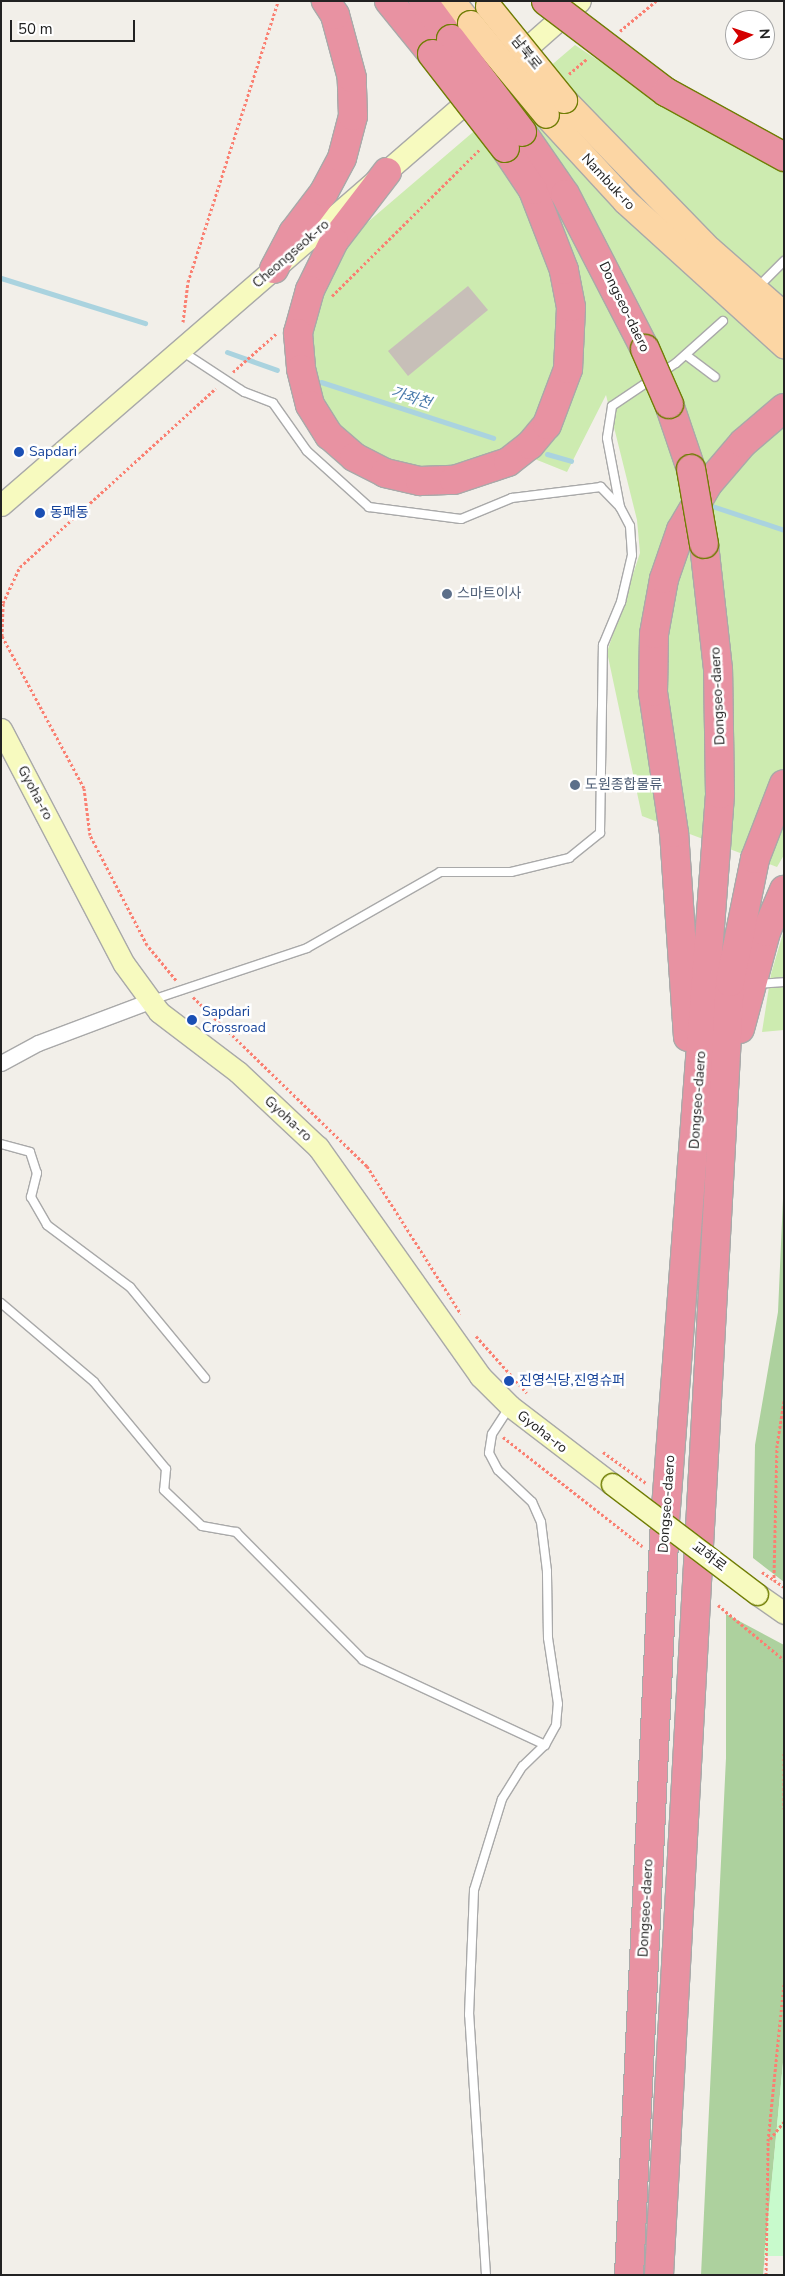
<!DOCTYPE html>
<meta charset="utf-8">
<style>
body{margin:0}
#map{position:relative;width:785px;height:2276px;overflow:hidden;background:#f2efe9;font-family:"Nunito Sans","Noto Sans KR",sans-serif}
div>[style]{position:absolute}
.grass>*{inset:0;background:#cdebb0}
.forest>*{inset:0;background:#add19e}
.park>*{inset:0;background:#c8facc}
.stream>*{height:5px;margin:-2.5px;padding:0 2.5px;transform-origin:2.5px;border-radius:2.5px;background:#aad3df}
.building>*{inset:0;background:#c7bfb8}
.path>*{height:3px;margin-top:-1.5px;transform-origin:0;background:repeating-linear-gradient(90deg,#fa8072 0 2.5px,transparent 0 5px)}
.roads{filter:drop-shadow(1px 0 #a9a9a9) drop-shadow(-1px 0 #a9a9a9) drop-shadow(0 1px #a9a9a9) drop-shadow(0 -1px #a9a9a9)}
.lane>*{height:8px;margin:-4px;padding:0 4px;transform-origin:4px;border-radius:4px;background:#fff}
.street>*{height:15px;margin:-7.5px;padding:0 7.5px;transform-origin:7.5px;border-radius:7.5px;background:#fff}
.secondary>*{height:21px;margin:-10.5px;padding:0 10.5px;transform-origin:10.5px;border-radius:10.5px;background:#f7fabf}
.primary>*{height:25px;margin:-12.5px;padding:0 12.5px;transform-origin:12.5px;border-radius:12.5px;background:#fcd6a4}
.highway>*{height:28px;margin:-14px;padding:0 14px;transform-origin:14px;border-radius:14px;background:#e892a2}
.bridges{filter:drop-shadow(1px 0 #707d05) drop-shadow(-1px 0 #707d05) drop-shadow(0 1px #707d05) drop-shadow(0 -1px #707d05)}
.secondary-bridge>*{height:21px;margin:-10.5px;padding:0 10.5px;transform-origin:10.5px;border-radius:10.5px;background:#f7fabf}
.primary-bridge>*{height:25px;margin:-12.5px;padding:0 12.5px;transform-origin:12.5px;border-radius:12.5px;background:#fcd6a4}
.highway-bridge>*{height:28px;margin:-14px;padding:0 14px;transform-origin:14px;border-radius:14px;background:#e892a2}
.dots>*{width:14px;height:14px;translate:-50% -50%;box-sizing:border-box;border:2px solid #fff;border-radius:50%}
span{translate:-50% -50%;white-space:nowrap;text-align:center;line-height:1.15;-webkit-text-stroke:5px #fff;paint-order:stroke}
.street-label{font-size:14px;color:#222}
.transit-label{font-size:14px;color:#164399}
.left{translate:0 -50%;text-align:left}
.service-label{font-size:14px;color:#4e5e75}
.water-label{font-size:15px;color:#4a7aab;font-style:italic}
.frame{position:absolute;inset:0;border:2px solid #222;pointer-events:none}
.north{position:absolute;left:725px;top:10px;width:50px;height:50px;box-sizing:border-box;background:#fff;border:1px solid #a7a7a7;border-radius:50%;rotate:86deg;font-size:14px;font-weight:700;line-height:20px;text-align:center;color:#222}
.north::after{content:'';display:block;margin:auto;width:18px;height:22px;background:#d40000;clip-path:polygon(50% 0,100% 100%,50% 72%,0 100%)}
.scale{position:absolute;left:10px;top:20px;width:125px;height:22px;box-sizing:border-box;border:2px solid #222;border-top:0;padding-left:6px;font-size:15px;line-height:18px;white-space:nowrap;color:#222;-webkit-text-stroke:4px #fff;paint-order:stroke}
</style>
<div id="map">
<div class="grass">
<i style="clip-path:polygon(575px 45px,667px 106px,784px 171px,784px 855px,777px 867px,642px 816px,607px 652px,640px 553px,637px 520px,606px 395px,567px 472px,505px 447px,453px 467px,419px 469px,388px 461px,338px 429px,319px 401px,308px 336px,329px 266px,362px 227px)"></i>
<i style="clip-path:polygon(784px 930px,784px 1030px,762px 1032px,771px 974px)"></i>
</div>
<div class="forest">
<i style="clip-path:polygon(784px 1176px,784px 1582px,753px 1558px,755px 1445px,778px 1312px)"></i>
<i style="clip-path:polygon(726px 1614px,784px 1645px,784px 2052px,763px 2275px,701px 2275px,726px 1758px)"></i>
</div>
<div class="park">
<i style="clip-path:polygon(784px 2052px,784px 2256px,764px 2256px,773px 2168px)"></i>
</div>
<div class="stream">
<i style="left:1px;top:278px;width:151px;rotate:17.4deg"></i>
<i style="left:227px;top:352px;width:53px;rotate:19.8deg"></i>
<i style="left:321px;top:382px;width:181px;rotate:18deg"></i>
<i style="left:547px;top:454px;width:25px;rotate:16deg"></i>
<i style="left:706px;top:504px;width:82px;rotate:18.4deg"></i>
</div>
<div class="building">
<i style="clip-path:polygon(468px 286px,488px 310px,408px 376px,388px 351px)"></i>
</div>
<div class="path">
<i style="left:620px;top:31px;width:47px;rotate:-39.8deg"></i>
<i style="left:569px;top:74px;width:23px;rotate:-40deg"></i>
<i style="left:332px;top:296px;width:209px;rotate:-44.8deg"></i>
<i style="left:183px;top:322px;width:40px;rotate:-82.9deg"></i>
<i style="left:188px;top:282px;width:295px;rotate:-72.2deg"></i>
<i style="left:233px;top:372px;width:59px;rotate:-41.6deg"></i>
<i style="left:176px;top:980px;width:45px;rotate:-129.6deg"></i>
<i style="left:147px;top:945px;width:124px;rotate:-117.4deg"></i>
<i style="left:90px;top:835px;width:47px;rotate:-97.3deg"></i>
<i style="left:84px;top:788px;width:173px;rotate:-118.3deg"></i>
<i style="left:2px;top:636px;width:33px;rotate:-88deg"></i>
<i style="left:3px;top:603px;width:40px;rotate:-65deg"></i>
<i style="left:20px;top:567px;width:265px;rotate:-42.4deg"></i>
<i style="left:193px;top:997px;width:243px;rotate:44.2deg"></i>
<i style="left:367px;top:1166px;width:175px;rotate:57.6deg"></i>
<i style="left:476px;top:1336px;width:76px;rotate:48.2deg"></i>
<i style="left:784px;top:1401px;width:45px;rotate:99deg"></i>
<i style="left:777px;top:1445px;width:135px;rotate:91.3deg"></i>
<i style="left:774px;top:1580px;width:12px;rotate:35deg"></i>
<i style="left:503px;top:1437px;width:177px;rotate:38.1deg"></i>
<i style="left:603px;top:1452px;width:53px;rotate:35.8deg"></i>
<i style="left:762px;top:1572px;width:14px;rotate:34deg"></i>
<i style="left:718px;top:1605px;width:86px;rotate:39.8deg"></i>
<i style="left:784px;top:1753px;width:56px;rotate:90deg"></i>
<i style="left:770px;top:2139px;width:22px;rotate:-51deg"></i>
<i style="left:766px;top:2275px;width:134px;rotate:-89.1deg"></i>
<i style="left:768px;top:2141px;width:159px;rotate:-84.2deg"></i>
</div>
<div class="roads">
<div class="lane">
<i style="left:765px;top:280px;width:27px;rotate:-45deg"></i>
<i style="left:686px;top:355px;width:36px;rotate:37deg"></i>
<i style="left:620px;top:507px;width:70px;rotate:-100.7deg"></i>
<i style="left:607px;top:438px;width:32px;rotate:-81deg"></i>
<i style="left:612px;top:406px;width:77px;rotate:-33.9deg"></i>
<i style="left:676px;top:363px;width:63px;rotate:-41.8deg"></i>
<i style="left:757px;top:984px;width:27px;rotate:-4deg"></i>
<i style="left:152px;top:1000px;width:163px;rotate:-18.5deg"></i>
<i style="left:307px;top:948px;width:153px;rotate:-29.7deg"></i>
<i style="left:440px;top:872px;width:71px"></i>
<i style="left:511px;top:872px;width:60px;rotate:-13.6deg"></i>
<i style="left:569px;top:858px;width:40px;rotate:-39deg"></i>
<i style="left:600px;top:833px;width:188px;rotate:-89.1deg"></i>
<i style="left:603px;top:645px;width:47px;rotate:-67.3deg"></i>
<i style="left:621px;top:602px;width:48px;rotate:-76.8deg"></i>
<i style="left:632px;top:555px;width:29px;rotate:-94deg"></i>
<i style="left:630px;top:526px;width:21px;rotate:-118deg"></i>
<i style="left:620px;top:507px;width:28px;rotate:-134deg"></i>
<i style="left:601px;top:487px;width:90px;rotate:173deg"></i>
<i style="left:512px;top:498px;width:55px;rotate:157.6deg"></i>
<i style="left:461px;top:519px;width:93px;rotate:-172.6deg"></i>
<i style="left:369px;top:507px;width:84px;rotate:-137.9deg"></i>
<i style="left:307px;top:451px;width:59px;rotate:-125.3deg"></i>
<i style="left:273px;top:403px;width:31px;rotate:-159deg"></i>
<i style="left:244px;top:392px;width:77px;rotate:-146.7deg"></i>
<i style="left:1px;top:1144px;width:30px;rotate:15deg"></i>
<i style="left:30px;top:1152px;width:22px;rotate:72deg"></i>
<i style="left:37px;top:1173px;width:25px;rotate:104deg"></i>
<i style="left:31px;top:1197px;width:32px;rotate:60deg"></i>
<i style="left:47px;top:1225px;width:104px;rotate:36.8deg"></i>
<i style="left:130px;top:1287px;width:118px;rotate:50.5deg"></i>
<i style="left:1px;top:1303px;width:122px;rotate:40.3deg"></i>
<i style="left:94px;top:1382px;width:113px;rotate:50.4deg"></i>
<i style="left:166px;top:1469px;width:21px;rotate:95deg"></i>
<i style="left:164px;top:1490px;width:52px;rotate:43.5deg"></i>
<i style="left:202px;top:1526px;width:35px;rotate:10deg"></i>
<i style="left:236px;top:1532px;width:180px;rotate:45.2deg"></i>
<i style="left:363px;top:1660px;width:201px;rotate:25deg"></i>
<i style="left:486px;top:2275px;width:261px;rotate:-93.7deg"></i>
<i style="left:469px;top:2015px;width:125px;rotate:-87.7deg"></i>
<i style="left:474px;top:1890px;width:95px;rotate:-72.9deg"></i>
<i style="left:502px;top:1799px;width:39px;rotate:-58deg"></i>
<i style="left:523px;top:1766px;width:30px;rotate:-44deg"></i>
<i style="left:545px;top:1745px;width:23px;rotate:-61deg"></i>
<i style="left:556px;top:1725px;width:21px;rotate:-85deg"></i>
<i style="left:558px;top:1704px;width:67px;rotate:-98.6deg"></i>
<i style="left:548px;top:1638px;width:67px;rotate:-90.9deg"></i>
<i style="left:547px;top:1571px;width:49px;rotate:-97deg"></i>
<i style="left:541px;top:1522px;width:22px;rotate:-114deg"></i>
<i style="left:532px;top:1502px;width:47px;rotate:-136.7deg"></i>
<i style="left:498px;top:1470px;width:19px;rotate:-118deg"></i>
<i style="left:489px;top:1453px;width:19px;rotate:-81deg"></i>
<i style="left:492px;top:1434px;width:31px;rotate:-57deg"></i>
</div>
<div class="street">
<i style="left:1px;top:1063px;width:42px;rotate:-28.4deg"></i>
<i style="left:38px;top:1043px;width:120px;rotate:-20.6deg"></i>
</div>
<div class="secondary">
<i style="left:513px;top:60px;width:89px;rotate:-41.4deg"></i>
<i style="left:1px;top:505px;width:632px;rotate:-40.9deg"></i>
<i style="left:1px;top:729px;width:265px;rotate:62.4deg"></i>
<i style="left:124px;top:964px;width:59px;rotate:53.9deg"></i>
<i style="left:159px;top:1012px;width:99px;rotate:37.2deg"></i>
<i style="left:238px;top:1072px;width:110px;rotate:43.2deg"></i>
<i style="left:318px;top:1147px;width:281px;rotate:54.7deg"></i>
<i style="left:480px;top:1376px;width:42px;rotate:45deg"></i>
<i style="left:510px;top:1406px;width:128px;rotate:37.4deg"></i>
<i style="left:757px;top:1594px;width:33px;rotate:35deg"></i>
</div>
<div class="primary">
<i style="left:452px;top:1px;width:28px;rotate:51deg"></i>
<i style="left:564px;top:100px;width:208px;rotate:45.8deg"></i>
<i style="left:709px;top:249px;width:100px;rotate:41.3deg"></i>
<i style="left:546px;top:115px;width:117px;rotate:47.4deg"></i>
<i style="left:625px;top:201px;width:215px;rotate:42.2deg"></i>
</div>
<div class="highway">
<i style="left:389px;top:1px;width:68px;rotate:50.9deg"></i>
<i style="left:423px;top:1px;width:47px;rotate:53.6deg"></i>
<i style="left:522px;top:132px;width:75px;rotate:55.3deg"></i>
<i style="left:565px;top:194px;width:174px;rotate:62.7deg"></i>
<i style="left:387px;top:172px;width:87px;rotate:127.5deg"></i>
<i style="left:334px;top:241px;width:55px;rotate:116.1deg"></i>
<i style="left:310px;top:290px;width:45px;rotate:105.6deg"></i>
<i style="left:298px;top:333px;width:36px;rotate:85deg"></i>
<i style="left:301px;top:369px;width:37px;rotate:76deg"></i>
<i style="left:310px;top:405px;width:36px;rotate:58deg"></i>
<i style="left:329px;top:435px;width:33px;rotate:41deg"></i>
<i style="left:354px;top:457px;width:35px;rotate:27deg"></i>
<i style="left:385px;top:473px;width:36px;rotate:13deg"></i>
<i style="left:420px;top:481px;width:34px;rotate:-2deg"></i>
<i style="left:454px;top:480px;width:57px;rotate:-18.4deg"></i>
<i style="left:508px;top:462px;width:28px;rotate:-38deg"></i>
<i style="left:530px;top:445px;width:26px;rotate:-50deg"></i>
<i style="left:547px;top:425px;width:60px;rotate:-69.4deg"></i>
<i style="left:568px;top:369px;width:62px;rotate:-87.2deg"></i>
<i style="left:571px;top:307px;width:38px;rotate:-101deg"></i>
<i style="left:564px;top:270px;width:86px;rotate:-111.2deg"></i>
<i style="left:533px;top:190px;width:50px;rotate:-123.7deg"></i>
<i style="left:274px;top:269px;width:41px;rotate:-62.2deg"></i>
<i style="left:293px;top:233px;width:51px;rotate:-52.9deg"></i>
<i style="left:324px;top:192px;width:38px;rotate:-62deg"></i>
<i style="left:342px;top:158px;width:43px;rotate:-75.3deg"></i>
<i style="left:353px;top:116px;width:38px;rotate:-92deg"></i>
<i style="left:352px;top:78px;width:65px;rotate:-105.1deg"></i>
<i style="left:335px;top:15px;width:17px;rotate:-123deg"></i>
<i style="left:669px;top:404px;width:69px;rotate:71.3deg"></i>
<i style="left:740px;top:1029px;width:100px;rotate:-75deg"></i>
<i style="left:766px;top:932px;width:46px;rotate:-66.8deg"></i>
<i style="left:688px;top:1037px;width:204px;rotate:-93.9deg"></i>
<i style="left:674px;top:833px;width:143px;rotate:-98.5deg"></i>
<i style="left:653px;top:692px;width:58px;rotate:-89deg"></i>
<i style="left:654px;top:634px;width:56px;rotate:-79.7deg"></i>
<i style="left:664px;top:579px;width:52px;rotate:-70.9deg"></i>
<i style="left:681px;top:530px;width:53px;rotate:-59.6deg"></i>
<i style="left:708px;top:484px;width:54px;rotate:-49.5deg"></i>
<i style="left:743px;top:443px;width:54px;rotate:-40.5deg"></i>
<i style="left:629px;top:2275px;width:755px;rotate:-87.27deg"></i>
<i style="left:665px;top:1521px;width:729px;rotate:-85.67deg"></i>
<i style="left:720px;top:794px;width:125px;rotate:-90.9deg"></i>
<i style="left:718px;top:669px;width:126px;rotate:-96.4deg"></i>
<i style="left:659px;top:2275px;width:1295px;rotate:-86.86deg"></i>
<i style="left:730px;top:982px;width:126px;rotate:-78.5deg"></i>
<i style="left:755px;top:859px;width:80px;rotate:-68.9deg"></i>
</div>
</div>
<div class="bridges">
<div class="secondary-bridge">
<i style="left:612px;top:1484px;width:182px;rotate:37.2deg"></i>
</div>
<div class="primary-bridge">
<i style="left:488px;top:6px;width:121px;rotate:51deg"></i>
<i style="left:470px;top:23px;width:119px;rotate:50.4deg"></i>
</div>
<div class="highway-bridge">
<i style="left:546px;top:1px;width:151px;rotate:37.2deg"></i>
<i style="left:666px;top:92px;width:135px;rotate:28.8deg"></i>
<i style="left:451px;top:39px;width:117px;rotate:52.6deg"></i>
<i style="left:432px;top:54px;width:119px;rotate:52.2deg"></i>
<i style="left:645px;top:349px;width:60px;rotate:66.4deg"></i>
<i style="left:691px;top:469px;width:76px;rotate:80.2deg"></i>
</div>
</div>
<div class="dots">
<i style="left:19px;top:452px;background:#1a4fb4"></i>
<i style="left:40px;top:513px;background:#1a4fb4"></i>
<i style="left:447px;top:594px;background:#5c6f8a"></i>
<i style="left:575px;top:785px;background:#5c6f8a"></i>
<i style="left:192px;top:1020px;background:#1a4fb4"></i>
<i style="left:509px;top:1381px;background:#1a4fb4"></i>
</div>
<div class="street-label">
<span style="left:526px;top:53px;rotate:51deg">남북로</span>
<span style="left:608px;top:182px;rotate:47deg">Nambuk-ro</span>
<span style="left:291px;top:254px;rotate:-41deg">Cheongseok-ro</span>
<span style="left:624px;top:307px;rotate:64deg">Dongseo-daero</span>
<span style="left:718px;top:696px;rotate:-93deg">Dongseo-daero</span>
<span style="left:35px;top:793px;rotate:62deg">Gyoha-ro</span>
<span style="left:698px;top:1100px;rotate:-86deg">Dongseo-daero</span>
<span style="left:288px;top:1119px;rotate:43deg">Gyoha-ro</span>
<span style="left:542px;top:1432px;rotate:38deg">Gyoha-ro</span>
<span style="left:667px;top:1504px;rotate:-86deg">Dongseo-daero</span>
<span style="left:709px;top:1557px;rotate:37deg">교하로</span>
<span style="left:646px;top:1908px;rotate:-87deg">Dongseo-daero</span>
</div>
<div class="transit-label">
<span class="left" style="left:29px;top:452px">Sapdari</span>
<span class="left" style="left:50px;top:513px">동패동</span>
<span class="left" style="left:202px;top:1020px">Sapdari<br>Crossroad</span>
<span class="left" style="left:519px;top:1381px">진영식당,진영슈퍼</span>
</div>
<div class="service-label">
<span class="left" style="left:457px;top:594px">스마트이사</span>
<span class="left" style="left:585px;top:785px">도원종합물류</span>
</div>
<div class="water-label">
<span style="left:411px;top:398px;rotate:18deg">가좌천</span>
</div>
<div class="frame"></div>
<div class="north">N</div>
<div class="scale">50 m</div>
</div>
